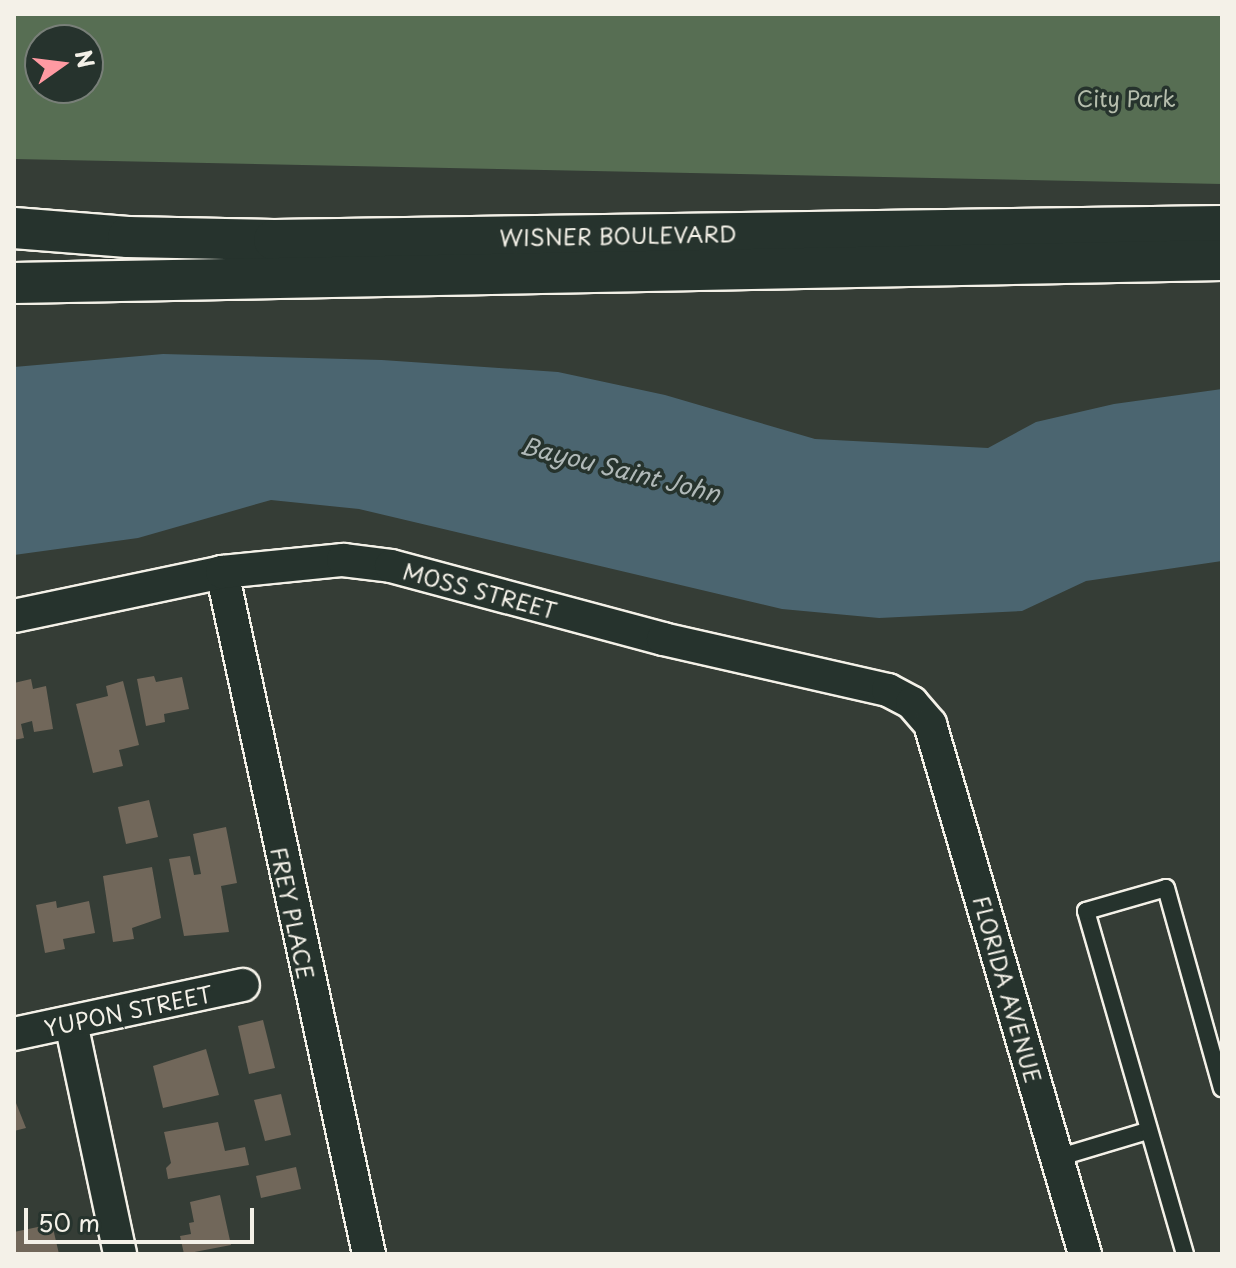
<!DOCTYPE html>
<style>
body{margin:0}
#map{position:relative;width:1236px;height:1268px;overflow:hidden;background:#353d36;font-family:"Playpen Sans",sans-serif}
div>[style]{position:absolute}
.green>*{inset:0;background:#576e53}
.water>*{inset:0;background:#4b6570}
.building>*{inset:0;background:#71675a}
.roads{filter:drop-shadow(2px 0 #f4f1e8) drop-shadow(-2px 0 #f4f1e8) drop-shadow(0 2px #f4f1e8) drop-shadow(0 -2px #f4f1e8)}
.service>*{height:16px;margin:-8px;padding:0 8px;transform-origin:8px;border-radius:8px;background:#26332d}
.minor>*{height:32px;margin:-16px;padding:0 16px;transform-origin:16px;border-radius:16px;background:#26332d}
.tertiary>*{height:40px;margin:-20px;padding:0 20px;transform-origin:20px;border-radius:20px;background:#26332d}
span{translate:-50% -50%;white-space:nowrap;text-align:center;line-height:1.15;-webkit-text-stroke:7px #26332d;paint-order:stroke}
.park-label{font-size:22px;color:#b5bdac}
.street-label{font-size:22px;color:#f4f1e8}
.water-label{font-size:24px;color:#b0b9b8;font-style:italic}
.frame{position:absolute;inset:0;border:16px solid #f4f1e8;pointer-events:none}
.north{position:absolute;left:24px;top:24px;width:80px;height:80px;box-sizing:border-box;background:#26332d;border:2px solid #787f78;border-radius:50%;rotate:76deg;font-size:22px;font-weight:700;line-height:32px;text-align:center;color:#f4f1e8}
.north::after{content:'';display:block;margin:auto;width:28px;height:36px;background:#ff9aa2;clip-path:polygon(50% 0,100% 100%,50% 72%,0 100%)}
.scale{position:absolute;left:24px;top:1208px;width:230px;height:36px;box-sizing:border-box;border:4px solid #f4f1e8;border-top:0;padding-left:10px;font-size:24px;line-height:28px;white-space:nowrap;color:#f4f1e8;-webkit-text-stroke:6px #26332d;paint-order:stroke}
</style>
<div id="map">
<div class="green">
<i style="clip-path:polygon(evenodd,14px 14px,1222px 14px,1222px 184px,14px 159px,14px 14px,40px 40px,88px 40px,88px 88px,40px 88px,40px 40px)"></i>
</div>
<div class="water">
<i style="clip-path:polygon(163px 354px,382px 360px,558px 372px,665px 395px,815px 439px,988px 448px,1036px 422px,1114px 404px,1222px 389px,1222px 561px,1086px 581px,1022px 611px,879px 618px,782px 609px,359px 509px,271px 500px,138px 538px,14px 555px,14px 367px)"></i>
</div>
<div class="building">
<i style="clip-path:polygon(154px 676px,156px 682px,182px 677px,189px 709px,164px 714px,165px 722px,146px 726px,137px 679px)"></i>
<i style="clip-path:polygon(31px 679px,33px 689px,46px 686px,53px 729px,34px 732px,32px 721px,21px 724px,24px 738px,14px 740px,14px 683px)"></i>
<i style="clip-path:polygon(123px 681px,139px 745px,119px 750px,123px 766px,93px 773px,76px 704px,108px 696px,106px 686px)"></i>
<i style="clip-path:polygon(149px 800px,158px 837px,126px 844px,118px 807px)"></i>
<i style="clip-path:polygon(226px 827px,237px 883px,221px 886px,229px 932px,184px 936px,169px 859px,190px 856px,194px 875px,201px 874px,193px 834px)"></i>
<i style="clip-path:polygon(152px 867px,161px 918px,132px 928px,134px 939px,113px 942px,103px 876px)"></i>
<i style="clip-path:polygon(56px 901px,57px 908px,89px 901px,95px 933px,63px 939px,65px 949px,45px 953px,36px 905px)"></i>
<i style="clip-path:polygon(263px 1020px,275px 1068px,249px 1074px,238px 1026px)"></i>
<i style="clip-path:polygon(206px 1049px,219px 1095px,163px 1108px,153px 1066px)"></i>
<i style="clip-path:polygon(281px 1094px,291px 1135px,265px 1141px,254px 1100px)"></i>
<i style="clip-path:polygon(14px 1098px,26px 1128px,14px 1131px)"></i>
<i style="clip-path:polygon(218px 1122px,225px 1151px,245px 1147px,249px 1165px,168px 1179px,166px 1168px,171px 1163px,164px 1132px)"></i>
<i style="clip-path:polygon(296px 1167px,301px 1189px,261px 1198px,256px 1176px)"></i>
<i style="clip-path:polygon(220px 1195px,231px 1245px,184px 1254px,180px 1236px,191px 1234px,189px 1223px,194px 1222px,190px 1202px)"></i>
<i style="clip-path:polygon(52px 1224px,59px 1254px,14px 1254px,14px 1232px)"></i>
</div>
<div class="roads">
<div class="service">
<i style="left:1057px;top:1158px;width:94px;rotate:-16.7deg"></i>
<i style="left:1185px;top:1254px;width:357px;rotate:-106.1deg"></i>
<i style="left:1086px;top:911px;width:83px;rotate:-16deg"></i>
<i style="left:1166px;top:888px;width:208px;rotate:74.4deg"></i>
</div>
<div class="minor">
<i style="left:222px;top:572px;width:698px;rotate:77.84deg"></i>
<i style="left:14px;top:616px;width:213px;rotate:-11.9deg"></i>
<i style="left:222px;top:572px;width:122px;rotate:-5.7deg"></i>
<i style="left:343px;top:560px;width:48px;rotate:7.1deg"></i>
<i style="left:391px;top:566px;width:282px;rotate:15deg"></i>
<i style="left:663px;top:639px;width:231px;rotate:12.8deg"></i>
<i style="left:888px;top:690px;width:27px;rotate:28deg"></i>
<i style="left:912px;top:703px;width:28px;rotate:49deg"></i>
<i style="left:930px;top:724px;width:552px;rotate:73.7deg"></i>
<i style="left:71px;top:1023px;width:236px;rotate:78deg"></i>
<i style="left:14px;top:1034px;width:234px;rotate:-12.1deg"></i>
</div>
<div class="tertiary">
<i style="left:14px;top:228px;width:114px;rotate:4.5deg"></i>
<i style="left:128px;top:237px;width:146px;rotate:1.2deg"></i>
<i style="left:274px;top:240px;width:948px;rotate:-0.85deg"></i>
<i style="left:14px;top:283px;width:1208px;rotate:-1.09deg"></i>
</div>
</div>
<div class="park-label">
<span style="left:1126px;top:98px">City Park</span>
</div>
<div class="street-label">
<span style="left:618px;top:235px;rotate:-1deg">WISNER BOULEVARD</span>
<span style="left:480px;top:590px;rotate:15deg">MOSS STREET</span>
<span style="left:293px;top:913px;rotate:78deg">FREY PLACE</span>
<span style="left:1008px;top:989px;rotate:74deg">FLORIDA AVENUE</span>
<span style="left:128px;top:1010px;rotate:-12deg">YUPON STREET</span>
</div>
<div class="water-label">
<span style="left:620px;top:469px;rotate:14deg">Bayou Saint John</span>
</div>
<div class="frame"></div>
<div class="north">N</div>
<div class="scale">50 m</div>
</div>
